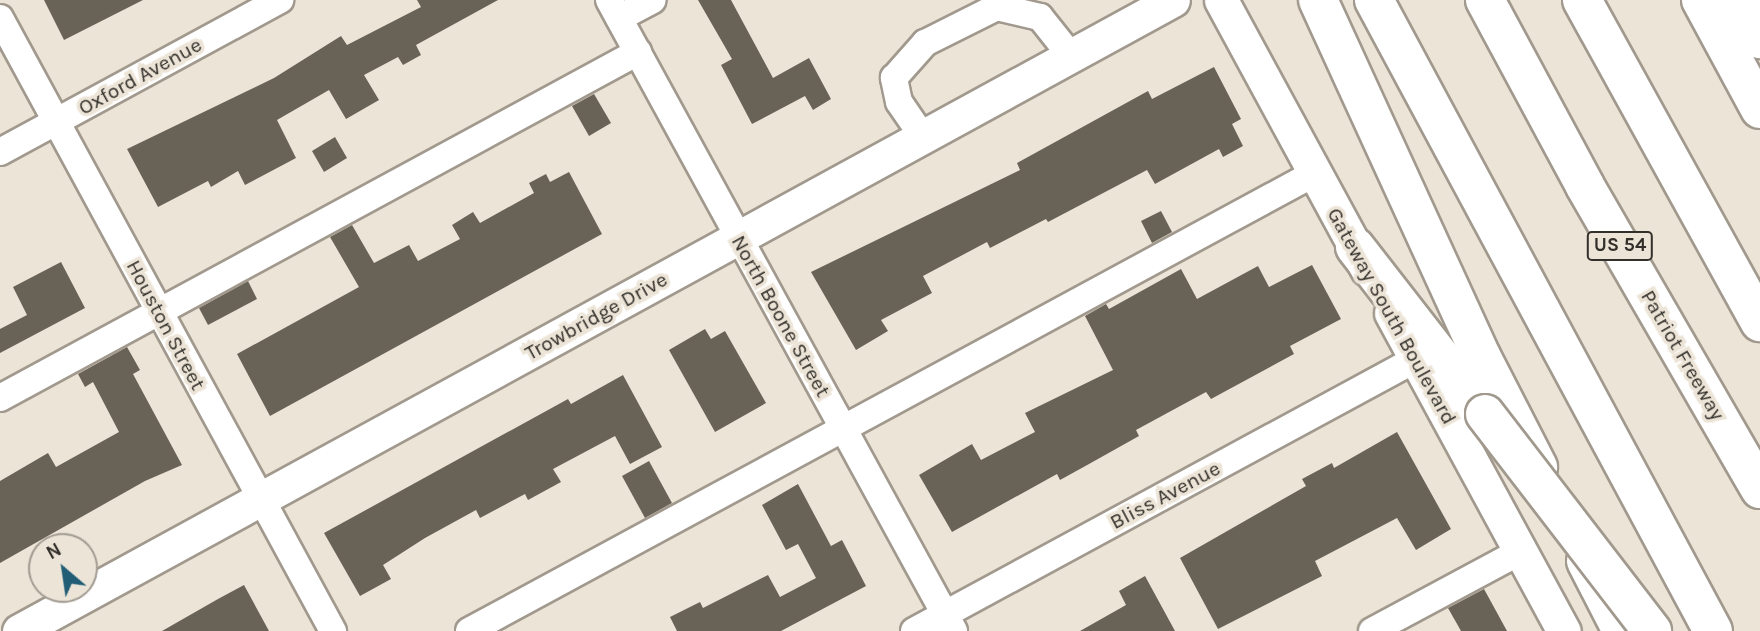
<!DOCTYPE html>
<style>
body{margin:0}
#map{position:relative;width:1760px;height:631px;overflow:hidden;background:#ece4d7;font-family:Karla,sans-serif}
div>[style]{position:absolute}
.building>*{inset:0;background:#696357}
.roads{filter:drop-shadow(2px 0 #a1998d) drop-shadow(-2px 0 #a1998d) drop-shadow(0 2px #a1998d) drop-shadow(0 -2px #a1998d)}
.minor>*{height:26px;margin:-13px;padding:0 13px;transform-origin:13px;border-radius:13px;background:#fff}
.major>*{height:33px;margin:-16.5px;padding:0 16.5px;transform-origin:16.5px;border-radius:16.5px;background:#fff}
.highway>*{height:38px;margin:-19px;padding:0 19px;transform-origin:19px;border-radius:19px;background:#fff}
.bridges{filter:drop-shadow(2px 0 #a1998d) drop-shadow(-2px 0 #a1998d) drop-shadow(0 2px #a1998d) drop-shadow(0 -2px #a1998d)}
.highway-bridge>*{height:38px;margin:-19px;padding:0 19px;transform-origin:19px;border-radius:19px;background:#fff}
span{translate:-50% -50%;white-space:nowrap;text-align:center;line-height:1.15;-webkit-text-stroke:7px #ece4d7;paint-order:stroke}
.shield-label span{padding:2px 5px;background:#ece4d7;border:2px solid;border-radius:5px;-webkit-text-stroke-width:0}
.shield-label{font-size:19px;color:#33302b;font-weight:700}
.street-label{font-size:21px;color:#33302b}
.north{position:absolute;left:28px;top:533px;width:70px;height:70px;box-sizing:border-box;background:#ece4d7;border:2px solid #a29c92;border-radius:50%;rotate:331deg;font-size:19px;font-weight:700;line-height:28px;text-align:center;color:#33302b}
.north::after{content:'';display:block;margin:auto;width:24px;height:32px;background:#225d76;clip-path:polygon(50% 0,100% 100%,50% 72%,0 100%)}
</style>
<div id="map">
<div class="building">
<i style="clip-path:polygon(44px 0,143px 0,64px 40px)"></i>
<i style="clip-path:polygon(417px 0,498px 0,416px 45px,421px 55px,403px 65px,398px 57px,364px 75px,379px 100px,346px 119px,329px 90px,277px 120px,296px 158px,245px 185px,238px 171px,211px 187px,208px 181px,158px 207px,127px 149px,274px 78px,341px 36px,347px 45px,421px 7px)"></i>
<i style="clip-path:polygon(698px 0,731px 0,773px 78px,809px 58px,831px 99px,813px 110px,805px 96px,752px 124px,721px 65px,732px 59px)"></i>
<i style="clip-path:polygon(1214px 67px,1241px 119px,1232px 124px,1243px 146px,1223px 157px,1219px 149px,1155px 184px,1147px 170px,1048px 222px,1046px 219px,990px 248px,987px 242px,923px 276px,932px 293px,881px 320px,888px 331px,856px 350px,811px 272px,1020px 170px,1017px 163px,1148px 91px,1152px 99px)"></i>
<i style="clip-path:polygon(594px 94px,611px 123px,589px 136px,572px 106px)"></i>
<i style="clip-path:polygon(335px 137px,347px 158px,324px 172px,312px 151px)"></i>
<i style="clip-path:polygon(569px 172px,602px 234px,270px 416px,237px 354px,359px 287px,330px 237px,352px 225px,374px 263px,409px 245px,418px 261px,460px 239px,452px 225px,473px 212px,480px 223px,534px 193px,529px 183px,546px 174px,550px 182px)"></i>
<i style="clip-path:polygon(1161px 211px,1172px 232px,1152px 243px,1141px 221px)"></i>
<i style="clip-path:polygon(61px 262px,85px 308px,0 353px,0 329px,27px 315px,13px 287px)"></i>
<i style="clip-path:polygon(1312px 265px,1341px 319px,1290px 346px,1294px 354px,1211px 399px,1206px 392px,1136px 430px,1139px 436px,1089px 464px,1060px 480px,1057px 474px,952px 532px,919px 475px,972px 444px,981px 460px,1035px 432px,1025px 413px,1113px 370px,1085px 316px,1106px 304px,1109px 309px,1181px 269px,1197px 299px,1258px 266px,1269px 287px)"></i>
<i style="clip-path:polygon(248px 281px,257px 299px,208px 325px,199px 308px)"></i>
<i style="clip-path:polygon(705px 329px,711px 339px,725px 331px,766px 403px,715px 432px,669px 350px)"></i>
<i style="clip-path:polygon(127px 347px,140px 370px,133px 374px,182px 465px,145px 481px,0 563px,0 481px,48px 453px,56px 467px,119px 432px,93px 382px,85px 387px,78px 374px)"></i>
<i style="clip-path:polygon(623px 375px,662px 447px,630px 464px,615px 436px,553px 469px,561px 482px,528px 500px,525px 494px,480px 518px,476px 510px,425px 538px,383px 565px,391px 579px,360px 596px,324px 533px,568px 399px,571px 404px)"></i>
<i style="clip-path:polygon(1397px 432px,1451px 529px,1416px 550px,1397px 518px,1315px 561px,1322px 576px,1218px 629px,1180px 558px,1306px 486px,1302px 479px,1332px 463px,1334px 468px)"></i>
<i style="clip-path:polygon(649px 461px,672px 503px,645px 518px,622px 476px)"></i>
<i style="clip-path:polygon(798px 484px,831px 546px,842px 540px,866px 586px,781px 631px,677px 631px,670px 617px,700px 602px,703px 608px,768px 575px,780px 597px,816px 578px,798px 544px,786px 550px,762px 505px)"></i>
<i style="clip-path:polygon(1145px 576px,1175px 631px,1080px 631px,1126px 605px,1119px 591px)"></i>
<i style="clip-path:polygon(244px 585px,269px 631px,162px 631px,218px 599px)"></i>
<i style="clip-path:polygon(1484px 589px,1507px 631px,1461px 631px,1448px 608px)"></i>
</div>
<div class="roads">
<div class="minor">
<i style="left:609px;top:0;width:719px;rotate:61.33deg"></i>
<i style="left:0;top:18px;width:698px;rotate:61.49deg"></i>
<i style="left:619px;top:18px;width:38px;rotate:-28deg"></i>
<i style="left:923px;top:137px;width:42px;rotate:-124.4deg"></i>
<i style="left:899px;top:102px;width:25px;rotate:-102deg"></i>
<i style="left:894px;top:78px;width:47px;rotate:-48.5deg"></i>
<i style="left:925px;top:43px;width:80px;rotate:-26.6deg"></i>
<i style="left:997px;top:7px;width:44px;rotate:13.1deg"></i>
<i style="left:1040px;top:17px;width:50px;rotate:51.5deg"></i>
<i style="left:0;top:152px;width:319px;rotate:-28.5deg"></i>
<i style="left:0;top:398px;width:726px;rotate:-28.47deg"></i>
<i style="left:469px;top:631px;width:962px;rotate:-28.43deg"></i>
<i style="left:914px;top:631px;width:571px;rotate:-28.45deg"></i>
<i style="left:1372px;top:631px;width:169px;rotate:-28.2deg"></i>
</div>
<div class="major">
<i style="left:1221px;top:0;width:306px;rotate:61.5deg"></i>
<i style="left:1391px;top:313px;width:362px;rotate:61.5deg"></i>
<i style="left:19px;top:631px;width:1315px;rotate:-28.67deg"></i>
</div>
<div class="highway">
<i style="left:1318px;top:0;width:392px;rotate:65.4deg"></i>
<i style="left:1481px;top:356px;width:125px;rotate:62.8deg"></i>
<i style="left:1374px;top:0;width:716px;rotate:61.75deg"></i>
<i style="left:1485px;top:0;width:211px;rotate:61.7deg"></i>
<i style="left:1585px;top:186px;width:350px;rotate:60deg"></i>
<i style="left:1582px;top:0;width:368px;rotate:61.1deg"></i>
<i style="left:1701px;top:0;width:124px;rotate:61.6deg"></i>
<i style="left:1738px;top:0;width:45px;rotate:60.6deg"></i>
<i style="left:1355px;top:247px;width:212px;rotate:52.1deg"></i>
<i style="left:1586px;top:561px;width:79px;rotate:62.8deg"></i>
</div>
</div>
<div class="bridges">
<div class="highway-bridge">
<i style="left:1485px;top:414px;width:274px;rotate:52.4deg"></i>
</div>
</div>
<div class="shield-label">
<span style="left:1620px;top:246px">US 54</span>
</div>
<div class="street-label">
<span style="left:140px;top:76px;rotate:-29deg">Oxford Avenue</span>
<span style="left:596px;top:316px;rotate:-29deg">Trowbridge Drive</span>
<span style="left:781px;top:316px;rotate:61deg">North Boone Street</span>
<span style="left:1392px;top:316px;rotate:61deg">Gateway South Boulevard</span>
<span style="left:166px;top:325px;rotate:62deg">Houston Street</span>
<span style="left:1683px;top:355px;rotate:60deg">Patriot Freeway</span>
<span style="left:1165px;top:495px;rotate:-28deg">Bliss Avenue</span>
</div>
<div class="north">N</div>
</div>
